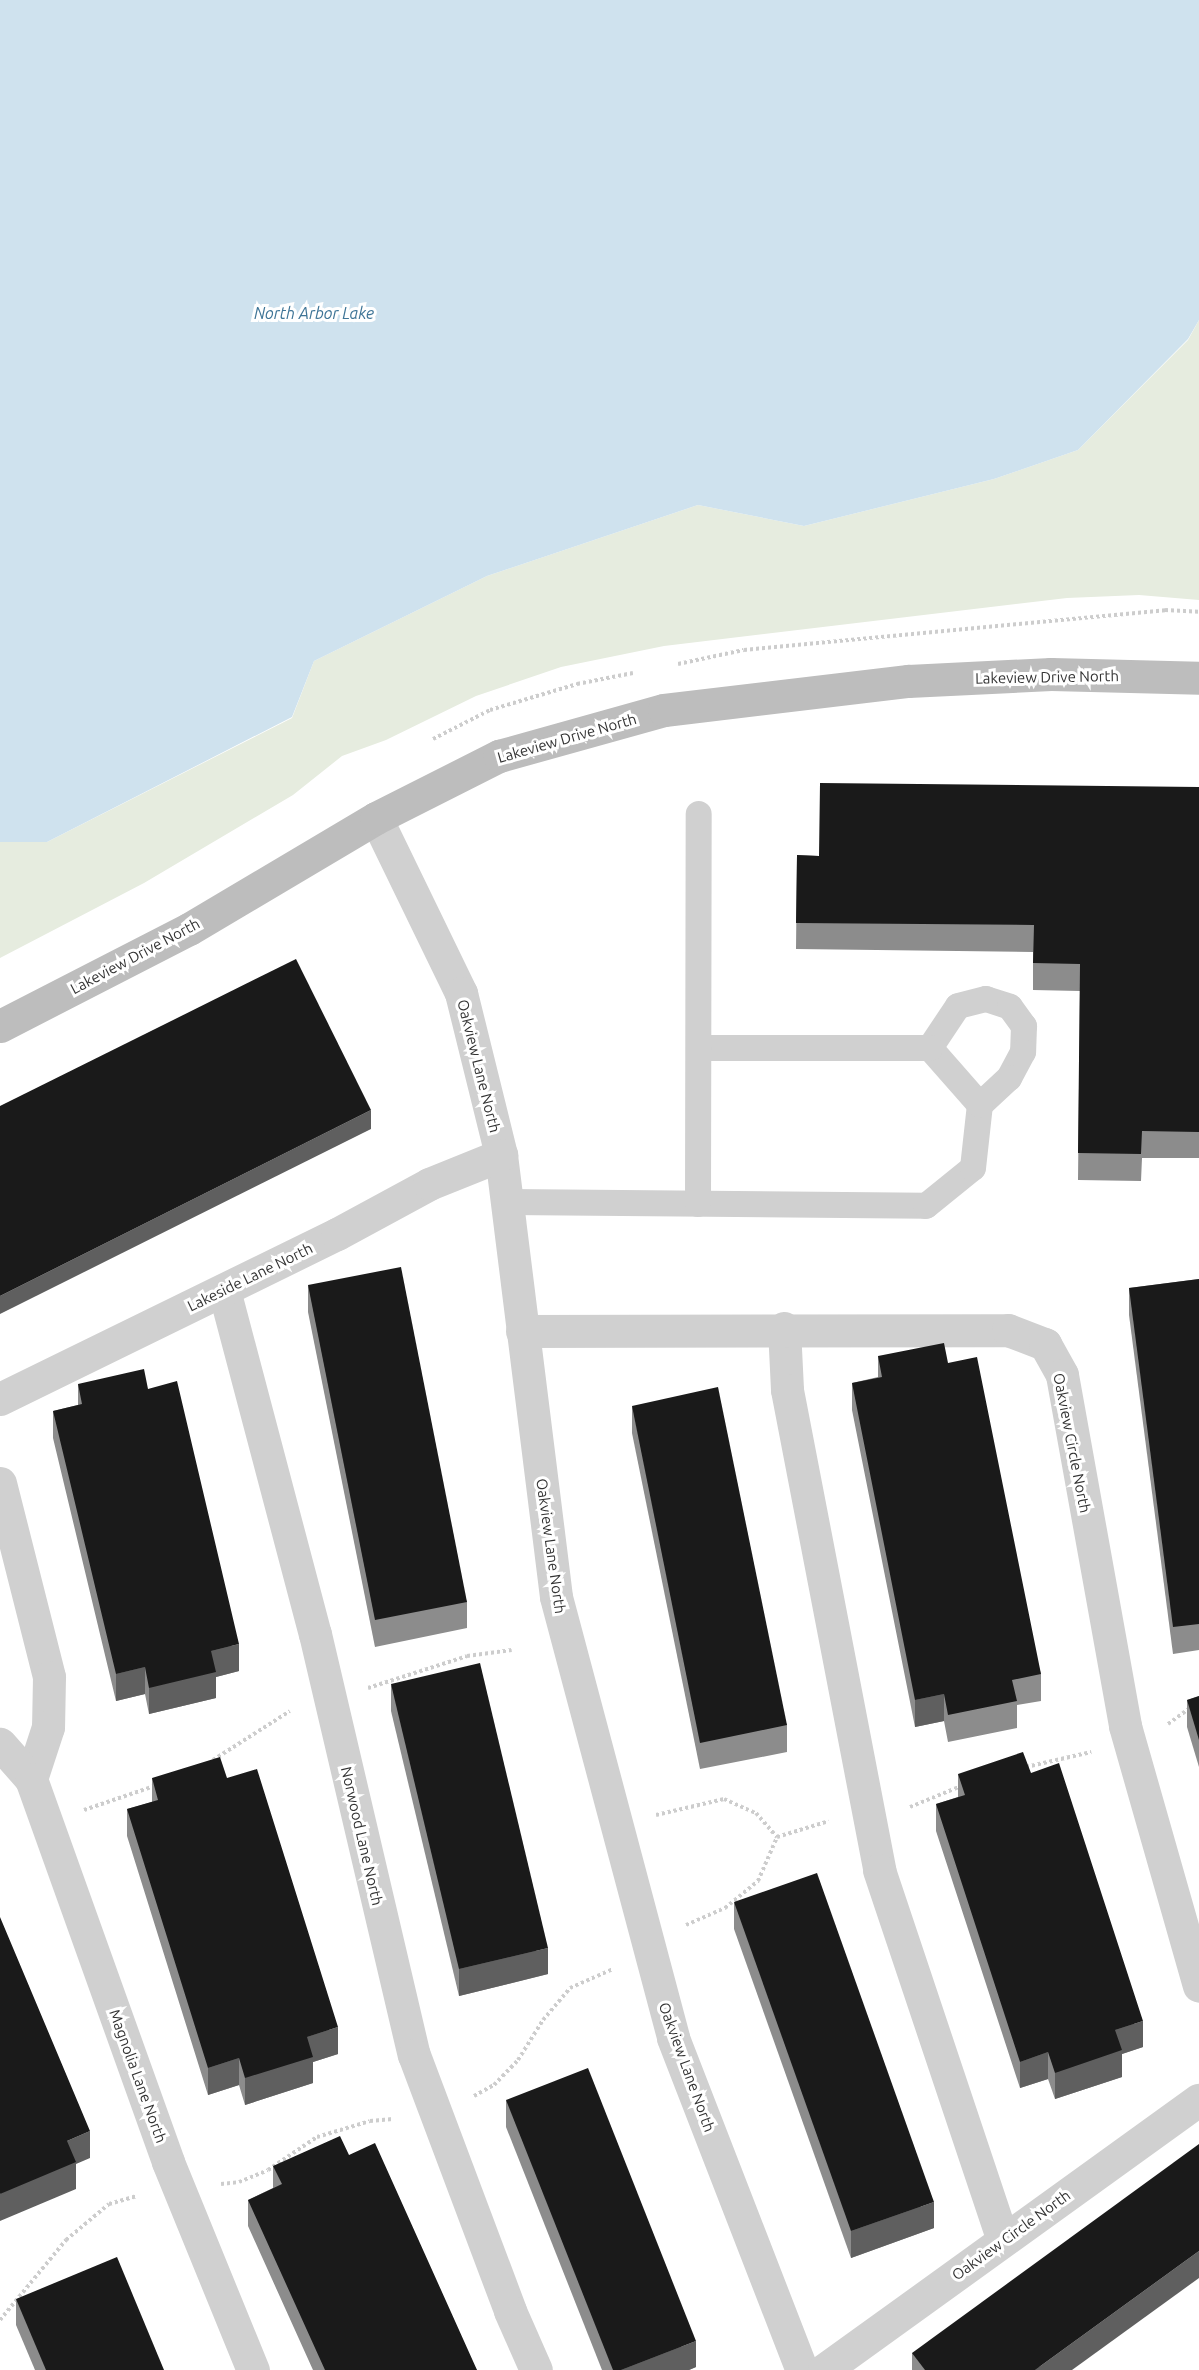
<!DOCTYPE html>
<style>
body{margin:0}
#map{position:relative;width:1199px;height:2370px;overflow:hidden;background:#fff;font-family:Ubuntu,sans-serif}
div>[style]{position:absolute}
.green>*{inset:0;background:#e6ecdf}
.water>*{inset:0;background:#cfe2ee}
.path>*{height:4px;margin-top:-2px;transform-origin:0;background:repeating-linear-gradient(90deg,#cdcdcd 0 3px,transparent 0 6px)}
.lane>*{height:26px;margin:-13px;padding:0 13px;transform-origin:13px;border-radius:13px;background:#d0d0d0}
.street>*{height:33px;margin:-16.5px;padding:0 16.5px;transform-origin:16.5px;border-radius:16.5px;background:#d0d0d0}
.secondary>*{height:33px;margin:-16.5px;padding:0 16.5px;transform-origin:16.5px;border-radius:16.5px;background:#bdbdbd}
.wall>*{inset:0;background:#8c8c8c}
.shaded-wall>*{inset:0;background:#5f5f5f}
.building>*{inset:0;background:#1a1a1a}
span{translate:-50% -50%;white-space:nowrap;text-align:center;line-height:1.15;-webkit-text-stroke:6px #fff;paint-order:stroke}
.street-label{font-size:15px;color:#333}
.water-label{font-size:16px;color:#3f7597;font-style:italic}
</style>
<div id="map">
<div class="green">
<i style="clip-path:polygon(1199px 320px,1199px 600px,1139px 595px,1067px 598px,664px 646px,561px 667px,476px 696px,386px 740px,342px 756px,293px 795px,144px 883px,0 958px,0 842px,47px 842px,292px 718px,314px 661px,487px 576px,698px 505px,804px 526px,994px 479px,1078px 450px,1188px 340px)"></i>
</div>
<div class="water">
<i style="clip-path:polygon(0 0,1199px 0,1199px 320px,1188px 339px,1078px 450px,994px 479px,804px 526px,698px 505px,487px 576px,314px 661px,292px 717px,47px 842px,0 842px)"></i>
</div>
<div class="path">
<i style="left:678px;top:664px;width:67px;rotate:-12deg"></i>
<i style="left:744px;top:650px;width:423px;rotate:-5.4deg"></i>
<i style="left:1165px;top:610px;width:34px;rotate:3deg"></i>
<i style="left:433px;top:739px;width:64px;rotate:-27deg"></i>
<i style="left:490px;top:710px;width:91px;rotate:-16.6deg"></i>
<i style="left:577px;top:684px;width:57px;rotate:-11.1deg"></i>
<i style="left:368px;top:1688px;width:104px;rotate:-17.9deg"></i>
<i style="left:467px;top:1656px;width:45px;rotate:-7.6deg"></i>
<i style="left:1168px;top:1724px;width:29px;rotate:-36deg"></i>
<i style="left:213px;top:1760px;width:91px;rotate:-32.5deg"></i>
<i style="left:1026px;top:1767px;width:67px;rotate:-13deg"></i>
<i style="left:910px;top:1807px;width:55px;rotate:-22.4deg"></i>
<i style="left:84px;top:1810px;width:74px;rotate:-18.9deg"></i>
<i style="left:656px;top:1815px;width:70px;rotate:-13.2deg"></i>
<i style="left:724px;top:1799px;width:35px;rotate:24deg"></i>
<i style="left:756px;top:1813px;width:32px;rotate:49deg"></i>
<i style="left:686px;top:1925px;width:43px;rotate:-23.6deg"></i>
<i style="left:725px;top:1908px;width:43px;rotate:-39.3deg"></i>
<i style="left:758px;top:1881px;width:48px;rotate:-66.6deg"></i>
<i style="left:777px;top:1837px;width:54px;rotate:-17.1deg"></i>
<i style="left:474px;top:2096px;width:23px;rotate:-29deg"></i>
<i style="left:494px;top:2085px;width:35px;rotate:-46deg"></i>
<i style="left:518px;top:2060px;width:47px;rotate:-58deg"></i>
<i style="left:543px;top:2020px;width:42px;rotate:-49.8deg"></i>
<i style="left:570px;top:1988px;width:47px;rotate:-23.8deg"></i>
<i style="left:221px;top:2184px;width:18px;rotate:-6deg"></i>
<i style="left:239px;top:2182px;width:31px;rotate:-22deg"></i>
<i style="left:268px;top:2170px;width:59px;rotate:-34deg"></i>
<i style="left:317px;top:2137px;width:55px;rotate:-16.8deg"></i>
<i style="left:370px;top:2121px;width:23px;rotate:-5deg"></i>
<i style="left:0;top:2320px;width:104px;rotate:-50.5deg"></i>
<i style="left:66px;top:2240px;width:56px;rotate:-39.9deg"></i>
<i style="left:109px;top:2204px;width:29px;rotate:-16deg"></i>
</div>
<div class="lane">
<i style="left:930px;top:1048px;width:50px;rotate:-56.3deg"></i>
<i style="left:958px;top:1006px;width:29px;rotate:-14deg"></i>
<i style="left:986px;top:999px;width:25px;rotate:18deg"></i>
<i style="left:1010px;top:1007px;width:24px;rotate:54deg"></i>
<i style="left:1024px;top:1026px;width:26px;rotate:92deg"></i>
<i style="left:1023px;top:1052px;width:30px;rotate:118deg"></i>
<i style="left:1009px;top:1078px;width:40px;rotate:137deg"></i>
<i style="left:507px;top:1202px;width:419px;rotate:0.5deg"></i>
<i style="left:926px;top:1206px;width:60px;rotate:-39deg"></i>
<i style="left:973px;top:1168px;width:63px;rotate:-83.7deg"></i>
<i style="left:980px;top:1105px;width:76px;rotate:-131.3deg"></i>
<i style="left:930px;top:1048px;width:231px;rotate:180deg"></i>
<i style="left:698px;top:1204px;width:390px;rotate:-89.9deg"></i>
</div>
<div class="street">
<i style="left:376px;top:818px;width:195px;rotate:64.1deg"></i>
<i style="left:461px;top:993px;width:167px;rotate:76.1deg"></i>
<i style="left:501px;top:1155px;width:445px;rotate:82.9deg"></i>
<i style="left:556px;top:1597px;width:456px;rotate:75.1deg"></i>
<i style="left:673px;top:2038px;width:356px;rotate:68.8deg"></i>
<i style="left:224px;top:1290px;width:356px;rotate:75.2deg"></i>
<i style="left:315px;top:1634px;width:432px;rotate:76.8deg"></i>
<i style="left:414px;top:2055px;width:273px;rotate:69.4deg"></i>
<i style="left:510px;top:2311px;width:64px;rotate:66.2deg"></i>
<i style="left:784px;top:1328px;width:62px;rotate:87.2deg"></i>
<i style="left:787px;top:1390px;width:489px;rotate:79.1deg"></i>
<i style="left:879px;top:1870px;width:390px;rotate:71.5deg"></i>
<i style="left:522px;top:1331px;width:486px;rotate:-0.1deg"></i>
<i style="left:1008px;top:1330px;width:40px;rotate:21deg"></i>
<i style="left:1045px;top:1344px;width:35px;rotate:61deg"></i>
<i style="left:1062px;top:1375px;width:357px;rotate:79.8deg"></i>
<i style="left:1125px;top:1726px;width:270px;rotate:74.1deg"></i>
<i style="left:0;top:1399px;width:375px;rotate:-26.1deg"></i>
<i style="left:337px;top:1234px;width:105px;rotate:-28.5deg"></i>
<i style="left:429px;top:1184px;width:78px;rotate:-21.9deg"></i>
<i style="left:0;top:1483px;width:200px;rotate:75.8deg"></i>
<i style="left:49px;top:1677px;width:50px;rotate:91.1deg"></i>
<i style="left:48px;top:1727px;width:55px;rotate:108.1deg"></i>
<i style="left:31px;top:1779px;width:47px;rotate:-131.5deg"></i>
<i style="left:31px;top:1779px;width:407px;rotate:70.3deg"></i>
<i style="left:168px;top:2162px;width:225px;rotate:67.8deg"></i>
<i style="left:824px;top:2370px;width:462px;rotate:-35.8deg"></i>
</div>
<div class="secondary">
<i style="left:0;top:1026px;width:212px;rotate:-27.2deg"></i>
<i style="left:189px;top:929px;width:217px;rotate:-30.7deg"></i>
<i style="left:376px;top:818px;width:138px;rotate:-26.8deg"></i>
<i style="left:499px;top:756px;width:171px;rotate:-15.6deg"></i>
<i style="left:664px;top:710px;width:246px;rotate:-6.8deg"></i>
<i style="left:908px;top:681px;width:143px;rotate:-2.8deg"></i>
<i style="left:1051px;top:674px;width:148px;rotate:1.5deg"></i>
</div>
<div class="wall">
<i style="clip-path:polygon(1199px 787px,1199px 1158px,1142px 1158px,1141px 1181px,1078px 1180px,1080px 991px,1033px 990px,1033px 952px,796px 949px,797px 855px,819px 856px)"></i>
<i style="clip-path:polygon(1199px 1279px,1199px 1650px,1173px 1654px,1129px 1315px,1129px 1288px)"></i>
<i style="clip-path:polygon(308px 1285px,467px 1602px,467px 1628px,375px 1647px,308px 1312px)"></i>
<i style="clip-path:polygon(878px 1356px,948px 1363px,1041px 1674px,1041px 1701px,1017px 1705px,1017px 1728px,948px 1742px,944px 1721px,915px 1727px,852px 1410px,852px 1383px,878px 1377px)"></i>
<i style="clip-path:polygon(78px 1384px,148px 1389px,239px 1671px,216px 1677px,216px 1698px,149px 1714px,145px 1694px,116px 1701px,53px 1438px,53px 1411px,78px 1405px)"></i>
<i style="clip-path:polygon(632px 1406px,787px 1725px,787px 1752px,700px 1769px,632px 1433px)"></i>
<i style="clip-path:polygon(391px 1684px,548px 1974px,459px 1996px,391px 1711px)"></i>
<i style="clip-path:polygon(1199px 1696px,1199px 1767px,1187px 1727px,1187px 1700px)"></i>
<i style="clip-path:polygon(1031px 1773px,1143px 2047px,1122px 2054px,1122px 2077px,1055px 2099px,1048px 2079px,1020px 2088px,936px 1831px,936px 1804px,958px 1797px,958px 1774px)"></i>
<i style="clip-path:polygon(152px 1778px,227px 1778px,338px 2054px,313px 2062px,313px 2083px,245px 2105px,239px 2085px,208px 2095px,127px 1836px,127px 1809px,152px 1802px)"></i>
<i style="clip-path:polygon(734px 1902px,934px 2228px,851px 2258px,734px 1929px)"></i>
<i style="clip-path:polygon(506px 2100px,696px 2367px,689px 2370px,602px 2370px,506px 2127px)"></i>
<i style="clip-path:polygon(349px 2155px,477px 2370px,313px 2370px,248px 2226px,248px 2200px,273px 2188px,273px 2166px)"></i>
<i style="clip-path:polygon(16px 2299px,164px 2370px,35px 2370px,16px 2325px)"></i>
<i style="clip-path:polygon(912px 2353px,1072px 2370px,912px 2370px)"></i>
</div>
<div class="shaded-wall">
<i style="clip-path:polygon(371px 1110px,371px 1129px,0 1314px,0 1296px)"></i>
<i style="clip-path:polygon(239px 1644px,239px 1671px,216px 1677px,216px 1698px,149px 1714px,149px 1688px,211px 1651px)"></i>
<i style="clip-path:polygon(145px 1667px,145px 1694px,116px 1701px,116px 1674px)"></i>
<i style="clip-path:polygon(944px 1694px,944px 1721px,915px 1727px,915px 1700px)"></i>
<i style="clip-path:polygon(548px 1948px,548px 1974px,459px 1996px,459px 1969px)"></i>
<i style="clip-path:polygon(1143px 2021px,1143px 2047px,1122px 2054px,1122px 2077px,1055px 2099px,1055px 2073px,1115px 2030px)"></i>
<i style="clip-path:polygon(338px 2027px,338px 2054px,313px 2062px,313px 2083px,245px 2105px,245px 2078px,307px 2037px)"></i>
<i style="clip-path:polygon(1048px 2052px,1048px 2079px,1020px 2088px,1020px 2062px)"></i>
<i style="clip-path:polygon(239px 2058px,239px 2085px,208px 2095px,208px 2068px)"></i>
<i style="clip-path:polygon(90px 2131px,90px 2158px,76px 2164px,76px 2189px,0 2221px,0 2194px,67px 2141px)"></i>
<i style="clip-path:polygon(934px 2202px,934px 2228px,851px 2258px,851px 2231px)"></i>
<i style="clip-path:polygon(1199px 2251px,1199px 2278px,1072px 2370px,1035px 2370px)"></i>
<i style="clip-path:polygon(696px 2341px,696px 2367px,689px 2370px,621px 2370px)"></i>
</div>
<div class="building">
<i style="clip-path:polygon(820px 783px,1199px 787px,1199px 1132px,1142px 1131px,1141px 1154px,1078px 1153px,1080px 964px,1033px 963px,1034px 925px,796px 923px,797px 855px,819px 856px)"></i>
<i style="clip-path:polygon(296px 959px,371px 1110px,0 1296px,0 1106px)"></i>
<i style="clip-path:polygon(401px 1267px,467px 1602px,375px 1620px,308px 1285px)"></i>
<i style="clip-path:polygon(1199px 1279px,1199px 1624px,1173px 1627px,1129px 1288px)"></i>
<i style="clip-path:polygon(944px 1343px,948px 1363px,977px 1357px,1041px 1674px,1012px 1680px,1017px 1701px,948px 1715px,944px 1694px,915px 1700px,852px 1383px,882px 1377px,878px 1356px)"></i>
<i style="clip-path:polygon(144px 1369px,148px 1389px,177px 1381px,239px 1644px,211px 1651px,216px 1672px,149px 1688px,145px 1667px,116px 1674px,53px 1411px,82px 1404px,78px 1384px)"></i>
<i style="clip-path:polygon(718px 1387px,787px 1725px,700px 1743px,632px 1406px)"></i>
<i style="clip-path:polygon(480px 1663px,548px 1948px,459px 1969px,391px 1684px)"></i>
<i style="clip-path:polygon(1199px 1696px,1199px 1740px,1187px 1700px)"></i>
<i style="clip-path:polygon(1023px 1752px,1031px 1773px,1059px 1763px,1143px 2021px,1115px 2030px,1122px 2050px,1055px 2073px,1048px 2052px,1020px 2062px,936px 1804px,965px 1795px,958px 1774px)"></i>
<i style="clip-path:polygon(220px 1757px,227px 1778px,257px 1769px,338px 2027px,307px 2037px,313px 2057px,245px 2078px,239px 2058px,208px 2068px,127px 1809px,158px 1800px,152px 1778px)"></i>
<i style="clip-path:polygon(817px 1873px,934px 2202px,851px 2231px,734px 1902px)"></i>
<i style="clip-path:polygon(0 1917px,90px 2131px,67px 2141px,76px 2162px,0 2194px)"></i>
<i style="clip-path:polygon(588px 2068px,696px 2341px,621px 2370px,613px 2370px,506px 2100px)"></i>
<i style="clip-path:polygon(340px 2136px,349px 2155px,375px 2143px,477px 2370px,325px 2370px,248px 2200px,282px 2184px,273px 2166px)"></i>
<i style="clip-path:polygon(1199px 2144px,1199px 2251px,1035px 2370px,925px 2370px,912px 2353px)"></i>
<i style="clip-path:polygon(117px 2257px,164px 2370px,46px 2370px,16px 2299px)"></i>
</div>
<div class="street-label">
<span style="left:1047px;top:677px;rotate:-1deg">Lakeview Drive North</span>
<span style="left:567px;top:738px;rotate:-16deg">Lakeview Drive North</span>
<span style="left:135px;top:956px;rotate:-28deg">Lakeview Drive North</span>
<span style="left:479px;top:1066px;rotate:76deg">Oakview Lane North</span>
<span style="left:250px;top:1277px;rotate:-26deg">Lakeside Lane North</span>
<span style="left:1072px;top:1443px;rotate:79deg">Oakview Circle North</span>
<span style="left:551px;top:1546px;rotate:82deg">Oakview Lane North</span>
<span style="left:362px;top:1836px;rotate:77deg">Norwood Lane North</span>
<span style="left:687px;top:2067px;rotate:70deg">Oakview Lane North</span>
<span style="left:138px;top:2076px;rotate:70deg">Magnolia Lane North</span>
<span style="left:1011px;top:2235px;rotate:-36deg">Oakview Circle North</span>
</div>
<div class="water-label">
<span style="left:314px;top:313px">North Arbor Lake</span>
</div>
</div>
